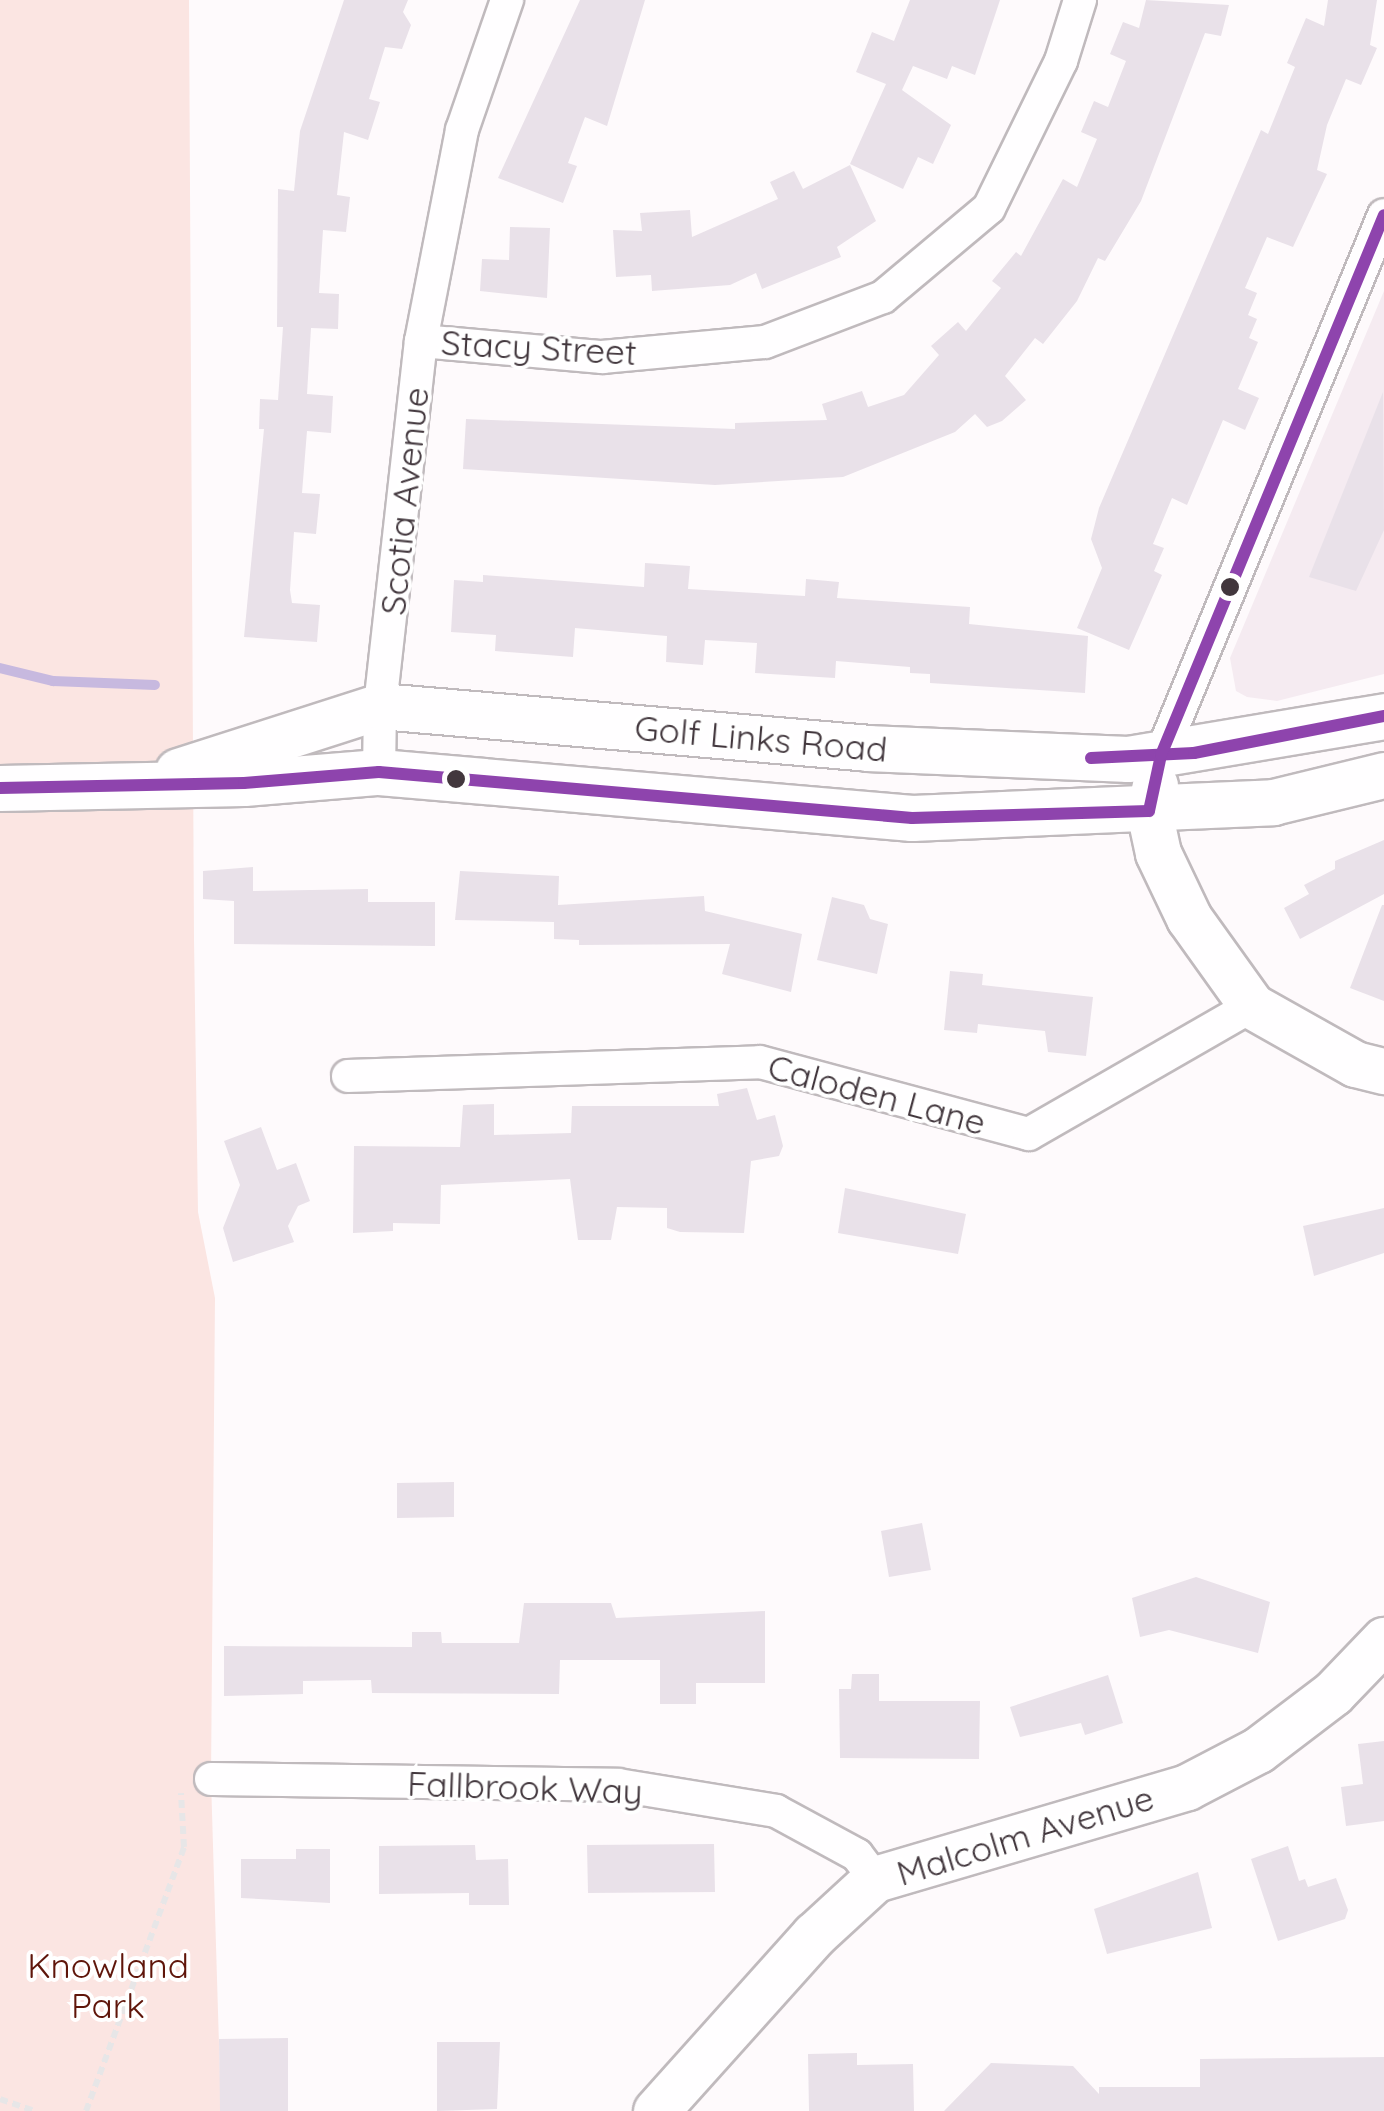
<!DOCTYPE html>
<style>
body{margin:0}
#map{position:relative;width:1384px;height:2111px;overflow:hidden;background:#fefafc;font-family:Quicksand,sans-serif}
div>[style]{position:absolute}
.built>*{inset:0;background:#f5ebf1}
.green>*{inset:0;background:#fbe5e2}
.stream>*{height:10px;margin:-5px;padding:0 5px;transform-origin:5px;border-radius:5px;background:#c7b9df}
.building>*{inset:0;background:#e9e1e9}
.path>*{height:6px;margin-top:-3px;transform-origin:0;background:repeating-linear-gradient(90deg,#e7e6e7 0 8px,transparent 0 13px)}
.roads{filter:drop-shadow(2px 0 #c0babd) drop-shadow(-2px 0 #c0babd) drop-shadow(0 2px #c0babd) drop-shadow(0 -2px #c0babd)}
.street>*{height:32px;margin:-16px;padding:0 16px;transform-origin:16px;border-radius:16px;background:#fffeff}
.secondary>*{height:45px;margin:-22.5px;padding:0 22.5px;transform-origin:22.5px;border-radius:22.5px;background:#fffeff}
.bus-1>*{height:12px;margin:-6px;padding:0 6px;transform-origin:6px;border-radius:6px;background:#8e44ad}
.dots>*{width:28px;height:28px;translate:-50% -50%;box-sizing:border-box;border:5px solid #fff;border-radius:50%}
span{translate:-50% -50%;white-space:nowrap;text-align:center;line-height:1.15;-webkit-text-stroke:8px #fff;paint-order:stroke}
.street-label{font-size:35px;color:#42373d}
.park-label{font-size:35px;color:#5f150a}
</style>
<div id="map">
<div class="built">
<i style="clip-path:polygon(1384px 291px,1384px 674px,1277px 701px,1247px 697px,1236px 691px,1230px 658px)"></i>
</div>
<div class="green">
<i style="clip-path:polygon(0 0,189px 0,194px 939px,198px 1212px,215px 1298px,211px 1779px,221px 2111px,0 2111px)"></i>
</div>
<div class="stream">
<i style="left:0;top:668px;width:55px;rotate:13.8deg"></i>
<i style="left:53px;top:681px;width:102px;rotate:2.2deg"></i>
</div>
<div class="building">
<i style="clip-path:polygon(344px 0,408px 0,403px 12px,411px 25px,402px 49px,385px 47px,369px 99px,380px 102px,368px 140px,344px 132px,337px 195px,350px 197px,346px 232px,323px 230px,319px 293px,339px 294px,338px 329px,311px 328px,307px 394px,333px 396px,331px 433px,307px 431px,302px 493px,320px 494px,316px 534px,294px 532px,290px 590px,292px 603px,320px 605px,317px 642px,244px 637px,264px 429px,259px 429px,260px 399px,278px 400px,283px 327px,277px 327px,278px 189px,294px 191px,300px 131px)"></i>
<i style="clip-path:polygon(580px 0,645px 0,607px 126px,585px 117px,568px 163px,577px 166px,563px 203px,498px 178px)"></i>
<i style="clip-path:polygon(910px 0,1000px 0,975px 75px,952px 66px,947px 79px,913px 66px,902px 90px,951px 125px,933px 164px,918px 157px,903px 189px,850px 164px,886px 84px,856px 72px,872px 32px,894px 41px)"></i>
<i style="clip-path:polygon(1146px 0,1229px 5px,1221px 36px,1205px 33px,1141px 201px,1105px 261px,1098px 258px,1077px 301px,1043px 344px,1035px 338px,1005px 376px,1026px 400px,1002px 421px,987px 427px,975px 414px,955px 432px,843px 477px,715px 485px,463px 469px,466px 419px,735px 429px,735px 423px,827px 420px,822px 404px,862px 391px,868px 407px,904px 395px,939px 355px,931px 346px,958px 322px,966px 331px,1001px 288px,992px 281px,1016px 252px,1021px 256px,1063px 179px,1077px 187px,1097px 139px,1081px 132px,1094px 101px,1108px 107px,1126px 61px,1110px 54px,1123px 22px,1139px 28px)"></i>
<i style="clip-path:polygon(1328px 0,1377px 0,1370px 45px,1377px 48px,1361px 85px,1346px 79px,1327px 125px,1317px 170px,1327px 174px,1293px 247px,1267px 237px,1245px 288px,1257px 293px,1248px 315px,1257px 319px,1249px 338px,1258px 342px,1238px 389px,1259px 398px,1245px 430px,1223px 420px,1187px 505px,1172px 498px,1153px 544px,1164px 548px,1154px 571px,1162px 575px,1129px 650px,1077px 628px,1102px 568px,1091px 539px,1099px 508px,1261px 130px,1268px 134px,1295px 67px,1287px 63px,1306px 18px,1324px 26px)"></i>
<i style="clip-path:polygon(850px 165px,876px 221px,837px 247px,841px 257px,762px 289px,756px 273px,730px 285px,652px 291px,651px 275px,616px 277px,613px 230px,642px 231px,640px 213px,690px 210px,692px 237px,778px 199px,770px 182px,794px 171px,803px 189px)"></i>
<i style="clip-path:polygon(510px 227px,550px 228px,547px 298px,480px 291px,482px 259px,509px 260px)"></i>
<i style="clip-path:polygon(1383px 392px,1384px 530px,1356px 591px,1309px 577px)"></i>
<i style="clip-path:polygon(645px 563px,690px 566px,688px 589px,805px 596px,806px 579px,839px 582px,837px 598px,970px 607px,969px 624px,1088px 636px,1085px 693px,930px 683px,930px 674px,910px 673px,910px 667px,836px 661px,835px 678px,755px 673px,757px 643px,705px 640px,703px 665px,666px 662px,667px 636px,575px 628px,573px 657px,495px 651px,496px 635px,451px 632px,454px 580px,483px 582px,483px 575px,644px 587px)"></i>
<i style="clip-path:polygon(1384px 840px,1384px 894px,1300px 939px,1284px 908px,1309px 894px,1304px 885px,1335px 869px,1335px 861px)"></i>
<i style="clip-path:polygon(253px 867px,253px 891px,368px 889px,368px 902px,435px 902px,435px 946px,234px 944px,234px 901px,203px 899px,203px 871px)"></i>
<i style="clip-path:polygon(460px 871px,559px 876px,558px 905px,704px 896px,705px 911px,802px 934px,791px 992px,722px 974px,730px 944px,579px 945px,579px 940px,554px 939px,554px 922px,455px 920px)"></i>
<i style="clip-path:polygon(832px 897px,864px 905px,870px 919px,888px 924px,877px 974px,817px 960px)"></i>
<i style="clip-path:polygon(1382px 905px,1384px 905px,1384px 1001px,1350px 988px)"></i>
<i style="clip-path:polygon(950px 971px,983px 974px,982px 985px,1093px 997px,1086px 1056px,1048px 1052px,1045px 1031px,978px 1024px,977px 1033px,944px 1030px)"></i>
<i style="clip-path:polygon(747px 1088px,757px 1120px,775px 1115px,783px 1146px,779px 1156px,751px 1161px,744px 1233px,680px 1232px,667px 1228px,667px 1208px,617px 1207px,611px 1240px,578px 1240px,570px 1179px,441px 1185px,440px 1224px,393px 1223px,393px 1231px,353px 1233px,354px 1146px,460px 1147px,463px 1105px,494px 1104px,494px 1135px,571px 1133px,572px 1106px,719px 1106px,717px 1094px)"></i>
<i style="clip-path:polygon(261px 1127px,277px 1170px,296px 1163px,310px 1201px,298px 1206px,288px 1226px,294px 1242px,233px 1262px,223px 1228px,240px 1185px,224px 1141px)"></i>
<i style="clip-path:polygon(845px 1188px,966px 1214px,958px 1254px,838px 1233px)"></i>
<i style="clip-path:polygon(1384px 1208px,1384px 1253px,1314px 1276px,1303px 1226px)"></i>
<i style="clip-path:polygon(454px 1482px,454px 1517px,397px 1518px,397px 1483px)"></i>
<i style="clip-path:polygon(922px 1523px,931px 1570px,889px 1577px,881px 1531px)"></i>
<i style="clip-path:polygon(1196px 1577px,1270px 1602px,1258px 1653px,1169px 1630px,1140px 1637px,1132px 1598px)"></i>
<i style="clip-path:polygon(524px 1603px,611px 1603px,616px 1618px,765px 1611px,765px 1683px,696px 1683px,696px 1704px,660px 1704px,660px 1660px,560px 1660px,559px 1694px,372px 1693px,371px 1680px,303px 1681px,303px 1694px,224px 1696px,224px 1646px,412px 1647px,412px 1632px,441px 1632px,442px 1643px,519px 1643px)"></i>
<i style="clip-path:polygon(852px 1674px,879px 1674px,879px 1701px,980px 1701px,979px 1759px,840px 1758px,839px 1689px,851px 1689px)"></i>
<i style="clip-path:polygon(1108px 1675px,1123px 1723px,1085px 1735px,1081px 1723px,1020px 1737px,1010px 1707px)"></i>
<i style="clip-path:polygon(1384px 1741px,1384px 1821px,1346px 1826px,1341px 1787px,1363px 1784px,1358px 1744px)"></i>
<i style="clip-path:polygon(714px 1844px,715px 1892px,588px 1893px,587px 1845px)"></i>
<i style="clip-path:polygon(475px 1845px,476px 1860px,508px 1859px,509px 1905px,469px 1905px,469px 1893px,379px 1894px,379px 1846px)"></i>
<i style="clip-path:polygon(1288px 1846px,1299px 1881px,1305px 1879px,1308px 1887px,1336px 1878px,1348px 1910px,1345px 1919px,1278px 1941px,1251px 1859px)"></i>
<i style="clip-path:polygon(296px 1849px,330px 1849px,330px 1903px,241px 1898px,241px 1859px,296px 1859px)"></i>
<i style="clip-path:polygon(1198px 1872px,1212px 1928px,1107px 1954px,1094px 1909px)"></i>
<i style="clip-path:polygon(288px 2038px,288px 2111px,220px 2111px,219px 2039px)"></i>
<i style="clip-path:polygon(437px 2042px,500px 2042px,497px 2109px,437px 2111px)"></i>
<i style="clip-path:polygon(857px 2053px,857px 2065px,913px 2064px,914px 2111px,809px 2111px,808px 2054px)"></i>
<i style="clip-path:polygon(1384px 2057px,1384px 2111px,944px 2111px,991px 2063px,1073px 2066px,1099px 2094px,1099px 2087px,1200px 2087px,1200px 2059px)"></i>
</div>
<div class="path">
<i style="left:0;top:2099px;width:37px;rotate:19deg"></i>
<i style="left:86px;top:2111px;width:282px;rotate:-69.6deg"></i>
<i style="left:184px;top:1847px;width:54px;rotate:-93.2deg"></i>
</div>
<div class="roads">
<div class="street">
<i style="left:421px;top:341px;width:182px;rotate:5.1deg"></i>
<i style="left:602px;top:357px;width:164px;rotate:-5.3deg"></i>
<i style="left:765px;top:342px;width:126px;rotate:-20.9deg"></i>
<i style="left:883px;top:297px;width:138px;rotate:-40deg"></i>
<i style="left:989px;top:208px;width:164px;rotate:-63.9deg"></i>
<i style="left:1061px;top:61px;width:64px;rotate:-72.7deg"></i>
<i style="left:1161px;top:755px;width:584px;rotate:-67.56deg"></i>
<i style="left:379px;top:772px;width:66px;rotate:-89.1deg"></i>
<i style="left:380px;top:706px;width:367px;rotate:-83.6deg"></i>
<i style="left:421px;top:341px;width:215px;rotate:-79deg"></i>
<i style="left:462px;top:130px;width:138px;rotate:-70.9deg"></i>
<i style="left:348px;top:1076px;width:412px;rotate:-1.9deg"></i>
<i style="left:760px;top:1062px;width:278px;rotate:15deg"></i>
<i style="left:1029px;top:1134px;width:257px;rotate:-29.9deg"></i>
<i style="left:211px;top:1779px;width:407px;rotate:0.8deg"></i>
<i style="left:618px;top:1785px;width:160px;rotate:9.3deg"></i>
<i style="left:776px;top:1811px;width:92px;rotate:28.5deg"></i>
<i style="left:857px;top:1855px;width:30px;rotate:53deg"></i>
</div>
<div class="secondary">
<i style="left:178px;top:771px;width:212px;rotate:-17.8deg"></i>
<i style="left:380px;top:706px;width:489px;rotate:4.9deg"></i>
<i style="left:867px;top:748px;width:261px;rotate:2.4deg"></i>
<i style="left:1128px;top:759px;width:260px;rotate:-9.5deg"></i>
<i style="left:1155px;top:785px;width:27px;rotate:103deg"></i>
<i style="left:1149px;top:811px;width:43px;rotate:77.9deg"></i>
<i style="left:1158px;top:853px;width:72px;rotate:64.5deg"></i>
<i style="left:1189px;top:918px;width:108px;rotate:54.4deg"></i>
<i style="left:1252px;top:1006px;width:118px;rotate:29.4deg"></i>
<i style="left:1355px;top:1064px;width:30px;rotate:14deg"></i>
<i style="left:0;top:788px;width:244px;rotate:-1.2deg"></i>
<i style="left:244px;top:783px;width:135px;rotate:-4.7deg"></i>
<i style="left:379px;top:772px;width:535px;rotate:4.93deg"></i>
<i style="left:912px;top:818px;width:361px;rotate:-2.5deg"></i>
<i style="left:1273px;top:802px;width:114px;rotate:-13.7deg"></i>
<i style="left:656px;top:2111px;width:237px;rotate:-48.1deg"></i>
<i style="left:814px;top:1935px;width:83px;rotate:-42.6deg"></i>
<i style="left:875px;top:1879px;width:325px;rotate:-16.4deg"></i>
<i style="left:1187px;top:1787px;width:80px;rotate:-27.5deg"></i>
<i style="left:1258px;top:1750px;width:94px;rotate:-37.2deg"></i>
<i style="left:1333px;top:1693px;width:74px;rotate:-46.1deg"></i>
</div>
</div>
<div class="bus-1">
<i style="left:1091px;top:758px;width:103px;rotate:-2.8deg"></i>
<i style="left:1194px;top:753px;width:194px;rotate:-11deg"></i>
<i style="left:0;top:788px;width:244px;rotate:-1.2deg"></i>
<i style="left:244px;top:783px;width:135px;rotate:-4.7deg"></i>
<i style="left:379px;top:772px;width:535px;rotate:4.93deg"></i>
<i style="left:912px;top:818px;width:237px;rotate:-1.7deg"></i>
<i style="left:1149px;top:811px;width:57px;rotate:-77.9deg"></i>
<i style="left:1161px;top:755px;width:584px;rotate:-67.56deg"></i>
</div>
<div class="dots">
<i style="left:1230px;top:587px;background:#42373d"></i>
<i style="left:456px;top:779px;background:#42373d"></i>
</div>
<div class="street-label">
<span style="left:539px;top:347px;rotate:3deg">Stacy Street</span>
<span style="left:404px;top:501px;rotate:-84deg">Scotia Avenue</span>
<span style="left:761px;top:738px;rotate:5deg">Golf Links Road</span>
<span style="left:877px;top:1094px;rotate:15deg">Caloden Lane</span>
<span style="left:525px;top:1787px;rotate:2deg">Fallbrook Way</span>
<span style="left:1025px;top:1835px;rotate:-17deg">Malcolm Avenue</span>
</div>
<div class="park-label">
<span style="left:108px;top:1985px">Knowland<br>Park</span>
</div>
</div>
